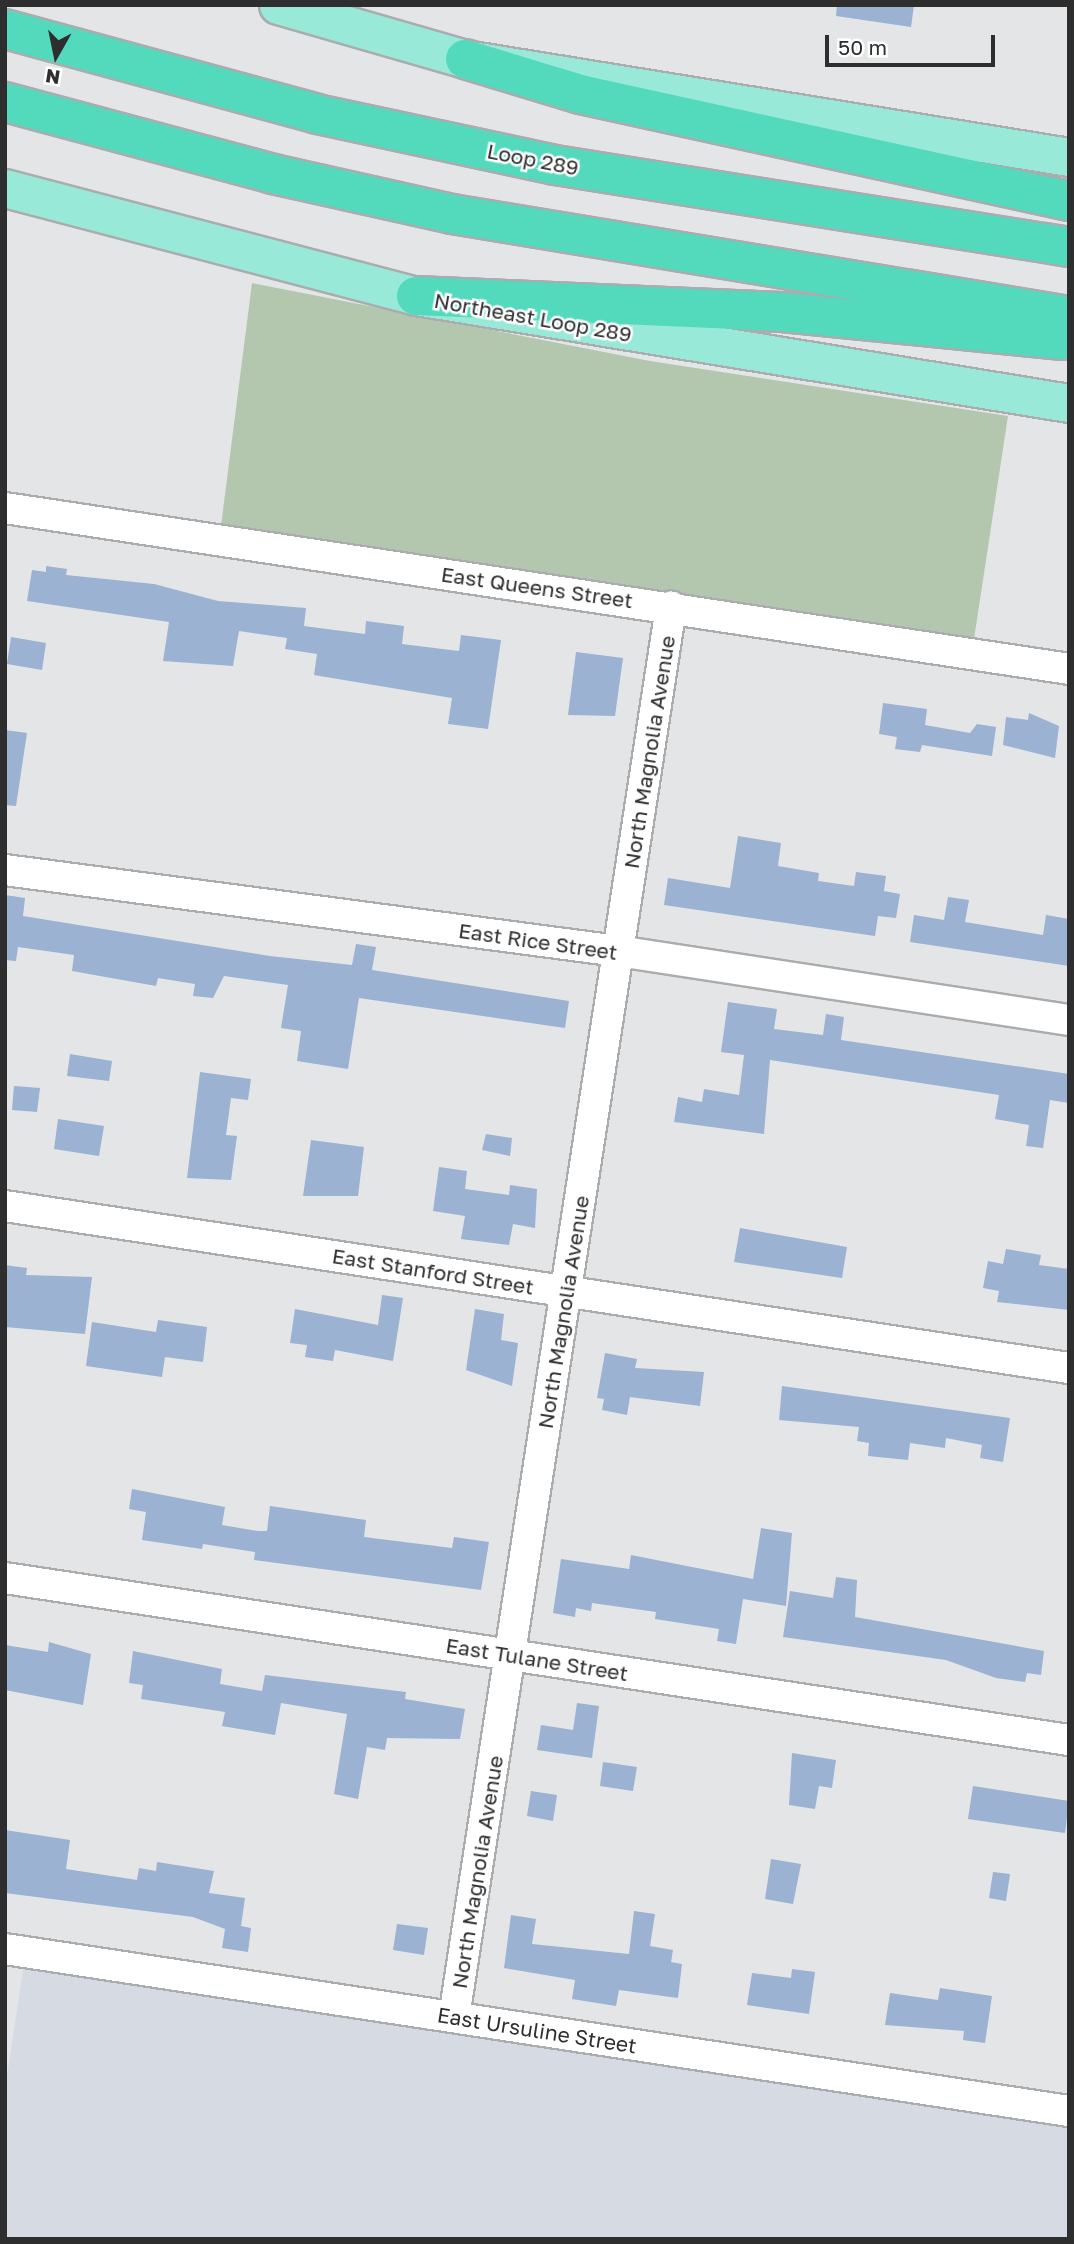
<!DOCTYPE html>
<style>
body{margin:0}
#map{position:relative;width:1074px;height:2244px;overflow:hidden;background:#e3e5e7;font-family:"Golos Text",sans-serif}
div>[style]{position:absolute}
.built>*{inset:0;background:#d5dae3}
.green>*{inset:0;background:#b2c7ae}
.building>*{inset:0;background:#9bb2d3}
.roads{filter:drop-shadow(2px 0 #aaacae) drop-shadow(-2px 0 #aaacae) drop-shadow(0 2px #aaacae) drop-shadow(0 -2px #aaacae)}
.minor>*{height:30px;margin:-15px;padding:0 15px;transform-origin:15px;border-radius:15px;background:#fff}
.major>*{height:37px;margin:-18.5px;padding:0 18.5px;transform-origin:18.5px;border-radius:18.5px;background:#98e9d7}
.highway>*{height:38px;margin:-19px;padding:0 19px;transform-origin:19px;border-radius:19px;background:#53dabd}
span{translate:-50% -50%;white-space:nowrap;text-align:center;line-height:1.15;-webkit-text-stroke:5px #fff;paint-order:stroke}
.street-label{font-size:21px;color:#2e2e2f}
.frame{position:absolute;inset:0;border:7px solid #2e2e2f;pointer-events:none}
.north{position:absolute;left:21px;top:21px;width:70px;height:70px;-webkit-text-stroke:5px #fff;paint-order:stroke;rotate:189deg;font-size:19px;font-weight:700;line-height:28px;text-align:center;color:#2e2e2f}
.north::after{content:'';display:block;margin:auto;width:24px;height:32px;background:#2e2e2f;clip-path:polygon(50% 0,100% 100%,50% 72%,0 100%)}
.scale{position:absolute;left:825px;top:35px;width:170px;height:32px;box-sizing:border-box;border:4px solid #2e2e2f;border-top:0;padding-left:9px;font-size:21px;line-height:24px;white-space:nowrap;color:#2e2e2f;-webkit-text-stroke:5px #fff;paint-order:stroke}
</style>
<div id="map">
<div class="built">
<i style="clip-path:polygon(24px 1964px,1069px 2124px,1069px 2239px,5px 2239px,5px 2089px)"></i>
</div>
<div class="green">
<i style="clip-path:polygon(252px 283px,650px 361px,1008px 416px,974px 639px,221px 526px)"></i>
</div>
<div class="building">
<i style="clip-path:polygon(837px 5px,914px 5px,911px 27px,836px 16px)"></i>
<i style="clip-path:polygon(46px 566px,67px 569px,66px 575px,154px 584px,218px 601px,306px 608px,304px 626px,365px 634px,366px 621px,404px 626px,402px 644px,459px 651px,461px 635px,501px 640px,488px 729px,448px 724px,452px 698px,314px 675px,317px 654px,285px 649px,287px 638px,239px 631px,233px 666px,163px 661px,169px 622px,27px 601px,32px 570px,46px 572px)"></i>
<i style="clip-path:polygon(11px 637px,46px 643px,42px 670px,7px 664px)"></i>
<i style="clip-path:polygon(576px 652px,623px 658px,615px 716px,568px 715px)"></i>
<i style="clip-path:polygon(883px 703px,927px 709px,925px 725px,970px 733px,977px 724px,996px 727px,992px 756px,922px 745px,920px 752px,895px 749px,897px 737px,879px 734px)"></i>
<i style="clip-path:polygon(1029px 713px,1059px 726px,1055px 758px,1003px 745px,1006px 717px,1028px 720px)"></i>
<i style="clip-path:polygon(5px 730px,27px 733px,16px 806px,5px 805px)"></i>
<i style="clip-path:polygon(738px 836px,781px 843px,778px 866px,819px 873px,818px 881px,854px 886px,856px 872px,886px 876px,884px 891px,900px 894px,896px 918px,878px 916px,875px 936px,664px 905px,668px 878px,730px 888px)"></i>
<i style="clip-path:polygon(5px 895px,25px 898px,23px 916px,270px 956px,352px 965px,356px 944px,376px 947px,372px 970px,569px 1001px,565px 1028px,359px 998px,348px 1069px,297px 1061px,301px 1031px,281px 1028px,288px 985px,224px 976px,213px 998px,193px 996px,195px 984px,158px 978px,156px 986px,72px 971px,74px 955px,18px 947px,16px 961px,5px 960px)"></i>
<i style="clip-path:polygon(948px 897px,969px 900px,965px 922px,1043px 935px,1046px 915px,1069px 919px,1069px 966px,910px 942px,914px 915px,944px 920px)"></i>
<i style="clip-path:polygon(728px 1002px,777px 1009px,774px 1029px,823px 1035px,826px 1014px,844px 1017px,841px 1040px,1069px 1074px,1069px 1103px,1050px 1100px,1043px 1148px,1026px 1146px,1029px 1125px,995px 1119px,999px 1095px,770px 1060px,764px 1134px,674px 1122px,678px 1097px,702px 1102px,704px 1089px,739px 1095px,744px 1055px,721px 1052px)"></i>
<i style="clip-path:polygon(70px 1054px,112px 1061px,109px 1081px,67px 1076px)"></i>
<i style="clip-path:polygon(200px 1072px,251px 1079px,248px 1100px,231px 1098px,226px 1135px,237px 1136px,231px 1180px,187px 1178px)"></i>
<i style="clip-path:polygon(14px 1086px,40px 1088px,37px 1112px,12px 1110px)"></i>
<i style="clip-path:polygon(58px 1119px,104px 1126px,99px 1156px,54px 1149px)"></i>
<i style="clip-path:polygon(486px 1134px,512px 1138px,510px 1156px,482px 1150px)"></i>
<i style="clip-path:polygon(311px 1140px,364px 1147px,358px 1196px,303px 1196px)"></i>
<i style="clip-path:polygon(439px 1167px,467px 1171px,465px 1189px,509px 1195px,510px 1185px,537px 1189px,535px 1228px,513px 1224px,509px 1245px,461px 1239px,465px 1216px,433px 1211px)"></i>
<i style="clip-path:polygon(740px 1228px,847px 1247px,842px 1278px,734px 1262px)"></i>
<i style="clip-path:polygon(1006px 1249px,1041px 1255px,1039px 1265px,1069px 1269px,1069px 1310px,997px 1302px,999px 1291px,983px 1288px,988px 1261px,1003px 1264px)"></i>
<i style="clip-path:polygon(5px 1265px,27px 1268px,26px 1275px,92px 1277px,85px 1334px,5px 1327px)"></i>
<i style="clip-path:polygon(382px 1295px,403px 1298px,393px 1361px,335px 1350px,333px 1361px,305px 1357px,307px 1345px,290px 1343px,295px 1309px,378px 1325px)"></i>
<i style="clip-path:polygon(475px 1309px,504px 1314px,501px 1340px,518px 1343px,512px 1386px,466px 1370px)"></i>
<i style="clip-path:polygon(158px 1320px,207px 1327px,203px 1362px,165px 1357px,162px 1377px,86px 1366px,92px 1322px,156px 1332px)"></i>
<i style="clip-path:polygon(605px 1353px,637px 1359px,635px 1368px,704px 1372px,700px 1406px,630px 1397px,627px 1415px,602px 1410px,604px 1399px,597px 1398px)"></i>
<i style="clip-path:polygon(782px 1386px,1010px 1418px,1003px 1462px,980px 1458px,982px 1445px,946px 1438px,945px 1448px,910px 1443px,908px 1460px,868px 1456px,869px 1443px,857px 1441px,859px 1427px,779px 1420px)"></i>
<i style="clip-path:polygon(132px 1489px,225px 1507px,222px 1525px,258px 1531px,267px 1531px,270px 1506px,366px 1520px,364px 1537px,452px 1548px,454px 1537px,489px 1542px,481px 1590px,254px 1560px,255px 1552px,203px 1544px,202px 1549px,142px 1540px,146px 1512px,129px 1509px)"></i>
<i style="clip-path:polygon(761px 1528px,792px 1533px,786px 1606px,743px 1599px,736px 1644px,717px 1641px,719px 1629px,655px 1619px,656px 1612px,592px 1603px,591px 1611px,576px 1608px,575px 1617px,553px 1613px,561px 1559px,629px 1569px,631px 1555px,753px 1579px)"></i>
<i style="clip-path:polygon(836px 1577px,857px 1580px,855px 1617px,1044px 1651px,1041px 1675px,1027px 1673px,1025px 1682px,996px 1678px,946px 1660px,783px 1637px,790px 1591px,833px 1598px)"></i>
<i style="clip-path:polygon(49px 1642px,91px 1654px,83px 1705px,5px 1690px,5px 1645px,48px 1652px)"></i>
<i style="clip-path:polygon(133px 1651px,222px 1669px,220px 1684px,262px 1691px,265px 1675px,406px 1692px,405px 1699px,465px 1709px,460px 1739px,387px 1738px,385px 1750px,367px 1747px,358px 1799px,334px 1794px,347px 1714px,281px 1703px,275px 1735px,222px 1726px,225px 1712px,141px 1699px,143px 1685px,129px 1683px)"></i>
<i style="clip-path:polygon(577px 1703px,599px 1706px,592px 1758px,537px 1750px,541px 1725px,573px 1730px)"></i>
<i style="clip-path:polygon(792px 1753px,836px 1760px,832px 1788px,819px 1786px,815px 1809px,789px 1805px)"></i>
<i style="clip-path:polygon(603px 1762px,637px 1767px,633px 1791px,600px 1786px)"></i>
<i style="clip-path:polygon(973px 1786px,1069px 1801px,1065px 1833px,968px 1819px)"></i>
<i style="clip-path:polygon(531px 1791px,557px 1795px,553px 1821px,527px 1816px)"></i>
<i style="clip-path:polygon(5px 1830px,70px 1840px,66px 1869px,137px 1880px,139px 1868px,156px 1871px,157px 1862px,214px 1871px,209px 1893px,245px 1898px,241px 1926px,251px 1928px,248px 1952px,222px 1948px,225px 1929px,193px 1917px,5px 1893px)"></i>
<i style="clip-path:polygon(771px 1859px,801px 1864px,793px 1904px,765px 1899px)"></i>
<i style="clip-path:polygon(993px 1872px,1010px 1874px,1006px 1901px,989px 1898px)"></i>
<i style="clip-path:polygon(634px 1911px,655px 1914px,650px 1946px,673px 1950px,671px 1962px,682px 1964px,678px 1998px,619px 1990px,616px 2006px,572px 1999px,575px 1980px,504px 1968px,511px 1915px,536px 1919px,532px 1944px,629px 1954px)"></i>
<i style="clip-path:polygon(397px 1924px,428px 1928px,424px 1955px,393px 1950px)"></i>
<i style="clip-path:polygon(792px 1969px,815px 1972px,809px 2014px,747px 2005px,752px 1973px,791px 1978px)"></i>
<i style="clip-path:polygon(940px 1988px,992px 1996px,985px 2043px,963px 2040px,964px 2031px,885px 2025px,890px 1993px,938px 2000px)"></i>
</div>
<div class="roads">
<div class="minor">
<i style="left:5px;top:508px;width:1076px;rotate:8.6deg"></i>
<i style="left:5px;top:870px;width:618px;rotate:7.53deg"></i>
<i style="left:618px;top:951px;width:456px;rotate:8.7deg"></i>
<i style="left:5px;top:1206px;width:1076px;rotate:8.66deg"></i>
<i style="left:5px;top:1578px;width:1076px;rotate:8.66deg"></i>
<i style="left:5px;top:1949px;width:1076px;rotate:8.66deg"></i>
<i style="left:454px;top:2017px;width:1427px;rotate:-81.25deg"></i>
</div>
<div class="major">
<i style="left:278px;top:5px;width:195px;rotate:16.1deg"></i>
<i style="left:465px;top:59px;width:612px;rotate:9.22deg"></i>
<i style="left:5px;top:188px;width:425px;rotate:14.7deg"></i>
<i style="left:416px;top:296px;width:662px;rotate:9.31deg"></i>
</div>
<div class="highway">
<i style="left:5px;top:29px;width:323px;rotate:15.2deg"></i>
<i style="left:317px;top:114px;width:243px;rotate:12.1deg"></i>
<i style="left:555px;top:165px;width:520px;rotate:9.06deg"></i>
<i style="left:465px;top:59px;width:120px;rotate:16.9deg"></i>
<i style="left:580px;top:94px;width:501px;rotate:12.34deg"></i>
<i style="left:5px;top:102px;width:278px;rotate:15deg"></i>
<i style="left:273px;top:174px;width:183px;rotate:12.6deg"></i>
<i style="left:452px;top:214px;width:625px;rotate:9.39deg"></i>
<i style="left:416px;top:296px;width:366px;rotate:2.5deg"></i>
<i style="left:782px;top:312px;width:282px;rotate:5.7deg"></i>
</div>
</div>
<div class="street-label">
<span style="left:533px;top:159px;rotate:11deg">Loop 289</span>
<span style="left:533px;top:317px;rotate:10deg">Northeast Loop 289</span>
<span style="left:537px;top:587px;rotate:8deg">East Queens Street</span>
<span style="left:649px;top:752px;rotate:-81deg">North Magnolia Avenue</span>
<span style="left:538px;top:941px;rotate:8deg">East Rice Street</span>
<span style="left:433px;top:1271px;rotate:9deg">East Stanford Street</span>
<span style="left:563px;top:1312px;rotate:-81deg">North Magnolia Avenue</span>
<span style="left:537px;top:1659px;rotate:9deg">East Tulane Street</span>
<span style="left:477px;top:1872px;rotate:-81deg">North Magnolia Avenue</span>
<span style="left:537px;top:2030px;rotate:9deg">East Ursuline Street</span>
</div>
<div class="frame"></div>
<div class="north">N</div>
<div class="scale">50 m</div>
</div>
